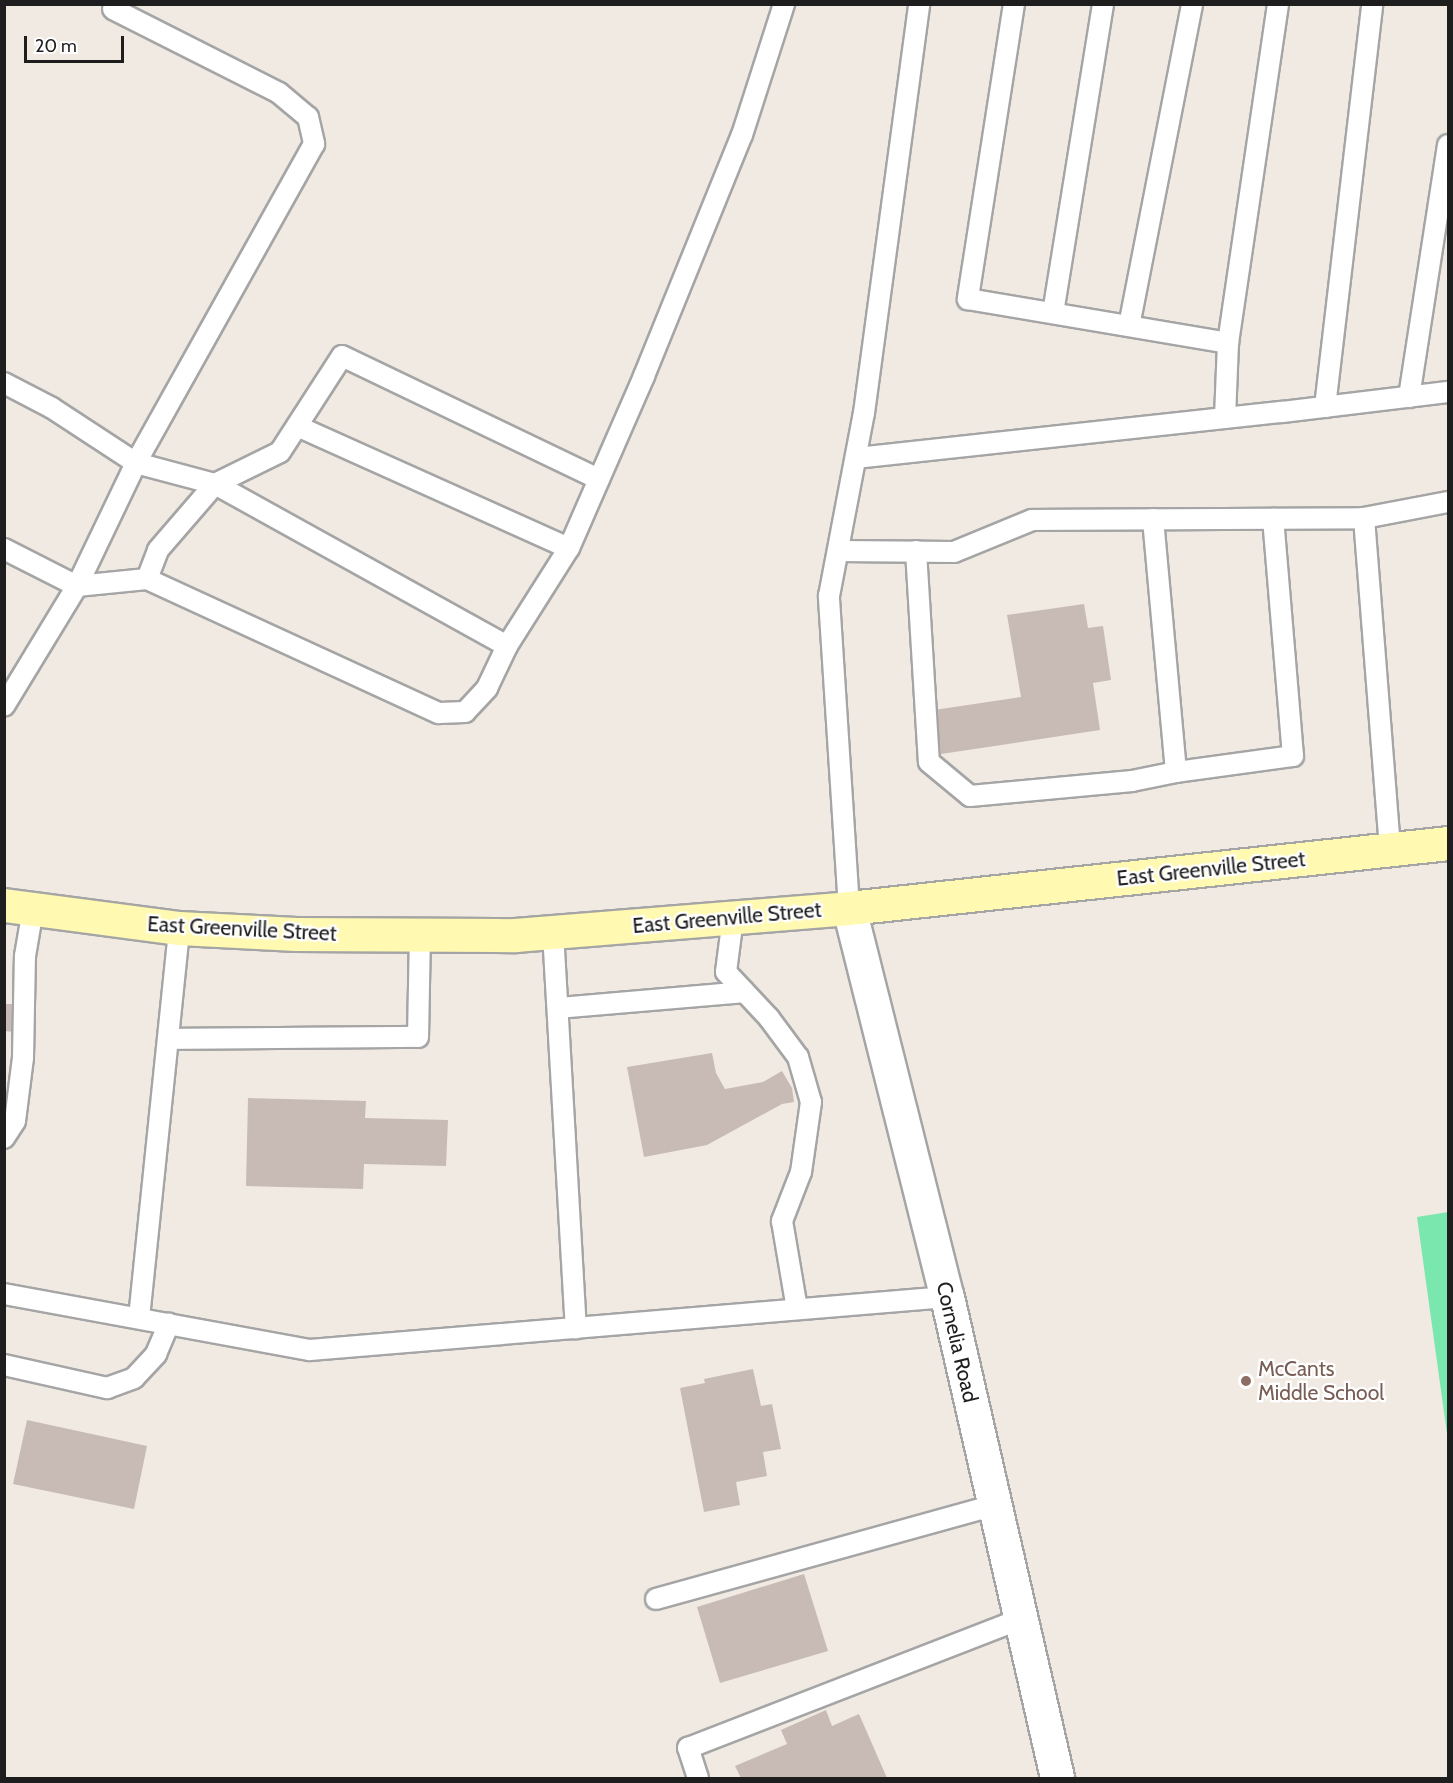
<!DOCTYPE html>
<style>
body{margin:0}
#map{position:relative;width:1453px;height:1783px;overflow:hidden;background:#f0eae3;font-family:Cabin,sans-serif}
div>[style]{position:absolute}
.pitch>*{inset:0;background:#79e7ae}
.building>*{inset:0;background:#c8bbb6}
.roads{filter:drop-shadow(2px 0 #a5a5a5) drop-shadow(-2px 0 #a5a5a5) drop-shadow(0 2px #a5a5a5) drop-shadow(0 -2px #a5a5a5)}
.service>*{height:20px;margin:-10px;padding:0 10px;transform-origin:10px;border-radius:10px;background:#fff}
.tertiary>*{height:33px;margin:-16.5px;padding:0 16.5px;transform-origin:16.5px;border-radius:16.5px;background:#fff}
.secondary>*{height:33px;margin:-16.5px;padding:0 16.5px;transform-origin:16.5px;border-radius:16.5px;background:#fff9b2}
.dots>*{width:16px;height:16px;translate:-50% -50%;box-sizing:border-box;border:3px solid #fff;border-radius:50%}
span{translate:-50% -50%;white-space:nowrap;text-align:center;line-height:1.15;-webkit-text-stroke:4.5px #fff;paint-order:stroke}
.street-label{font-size:21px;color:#1e1e1e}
.education-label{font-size:21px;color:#785e54}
.left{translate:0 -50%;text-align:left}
.frame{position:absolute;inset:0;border:6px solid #1e1e1e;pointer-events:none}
.scale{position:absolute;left:24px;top:36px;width:100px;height:27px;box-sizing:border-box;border:3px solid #1e1e1e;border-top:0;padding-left:8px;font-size:18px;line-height:21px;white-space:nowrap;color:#1e1e1e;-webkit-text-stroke:4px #fff;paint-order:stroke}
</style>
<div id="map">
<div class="pitch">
<i style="clip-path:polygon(1448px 1212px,1448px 1441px,1417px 1217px)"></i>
</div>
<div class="building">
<i style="clip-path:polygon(1084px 604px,1088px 628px,1103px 626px,1111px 680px,1093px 683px,1100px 730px,941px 754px,934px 710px,1021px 697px,1007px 615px)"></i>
<i style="clip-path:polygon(4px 1004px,15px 1004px,14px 1032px,4px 1031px)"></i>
<i style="clip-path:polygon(712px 1053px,716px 1073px,725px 1089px,763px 1082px,782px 1071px,792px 1088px,794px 1102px,782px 1104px,707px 1145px,644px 1157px,627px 1067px)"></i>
<i style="clip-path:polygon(248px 1098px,366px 1101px,365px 1118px,448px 1120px,446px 1166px,364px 1164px,363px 1189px,246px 1186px)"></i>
<i style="clip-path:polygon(753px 1369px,761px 1406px,772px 1404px,781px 1449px,763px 1452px,767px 1476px,736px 1482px,740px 1505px,704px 1512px,680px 1388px,705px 1383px,704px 1379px)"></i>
<i style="clip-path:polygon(27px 1420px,147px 1446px,134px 1509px,13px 1484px)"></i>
<i style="clip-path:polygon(804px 1574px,828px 1651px,720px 1683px,697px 1607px)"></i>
<i style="clip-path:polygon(826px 1710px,832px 1726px,859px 1714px,887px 1778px,741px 1778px,735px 1766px,787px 1744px,781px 1730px)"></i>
</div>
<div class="roads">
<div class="service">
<i style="left:1014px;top:4px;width:299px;rotate:98.9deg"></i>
<i style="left:968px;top:299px;width:264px;rotate:9.6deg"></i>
<i style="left:1228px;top:343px;width:75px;rotate:92.3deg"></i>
<i style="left:113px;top:9px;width:186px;rotate:26.8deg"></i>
<i style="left:279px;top:93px;width:38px;rotate:40deg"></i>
<i style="left:308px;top:117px;width:28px;rotate:77deg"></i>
<i style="left:314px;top:144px;width:365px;rotate:119.2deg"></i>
<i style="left:136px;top:463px;width:82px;rotate:14.9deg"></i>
<i style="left:215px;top:484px;width:334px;rotate:29deg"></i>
<i style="left:1053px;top:313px;width:313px;rotate:-80.8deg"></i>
<i style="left:1129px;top:326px;width:328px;rotate:-78.9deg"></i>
<i style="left:1228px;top:343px;width:343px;rotate:-81.6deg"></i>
<i style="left:4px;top:383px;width:54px;rotate:27.5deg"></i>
<i style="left:52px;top:408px;width:100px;rotate:33.2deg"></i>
<i style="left:136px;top:463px;width:136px;rotate:115.6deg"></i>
<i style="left:1409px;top:397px;width:255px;rotate:-81.2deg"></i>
<i style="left:1325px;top:407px;width:406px;rotate:-83.3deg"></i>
<i style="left:297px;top:426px;width:298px;rotate:24.2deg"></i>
<i style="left:856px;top:458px;width:428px;rotate:-6.2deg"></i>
<i style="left:1282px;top:412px;width:167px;rotate:-6.9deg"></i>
<i style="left:1364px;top:518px;width:86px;rotate:-10.8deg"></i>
<i style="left:1153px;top:519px;width:254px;rotate:84.8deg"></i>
<i style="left:1176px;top:772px;width:118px;rotate:-7.8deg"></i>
<i style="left:1293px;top:756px;width:238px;rotate:-94.8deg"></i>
<i style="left:4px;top:549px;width:82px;rotate:26.9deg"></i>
<i style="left:77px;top:586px;width:140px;rotate:121.3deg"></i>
<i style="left:838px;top:551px;width:116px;rotate:0.5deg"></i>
<i style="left:954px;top:552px;width:84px;rotate:-22.3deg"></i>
<i style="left:1032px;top:520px;width:332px;rotate:-0.3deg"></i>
<i style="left:1364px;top:518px;width:332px;rotate:85.5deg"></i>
<i style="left:916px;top:551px;width:211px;rotate:86.5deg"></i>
<i style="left:929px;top:762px;width:53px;rotate:39.7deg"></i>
<i style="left:970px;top:796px;width:163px;rotate:-5.3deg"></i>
<i style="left:1132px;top:781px;width:45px;rotate:-11.6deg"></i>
<i style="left:147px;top:579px;width:31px;rotate:-69deg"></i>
<i style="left:158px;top:550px;width:87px;rotate:-49.2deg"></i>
<i style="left:215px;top:484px;width:72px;rotate:-26.2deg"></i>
<i style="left:280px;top:452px;width:114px;rotate:-57.1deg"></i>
<i style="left:342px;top:356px;width:285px;rotate:25.6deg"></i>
<i style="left:77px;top:586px;width:70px;rotate:-5.7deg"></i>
<i style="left:147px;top:579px;width:321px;rotate:24.7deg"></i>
<i style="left:439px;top:713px;width:26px;rotate:-2deg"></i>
<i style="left:465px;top:712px;width:33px;rotate:-47deg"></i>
<i style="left:487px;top:688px;width:47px;rotate:-64.5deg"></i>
<i style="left:507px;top:646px;width:116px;rotate:-57.7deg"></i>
<i style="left:569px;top:548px;width:188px;rotate:-66.4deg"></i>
<i style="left:644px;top:376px;width:260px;rotate:-67.9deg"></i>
<i style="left:742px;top:135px;width:138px;rotate:-72.2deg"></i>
<i style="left:849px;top:908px;width:313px;rotate:-93.7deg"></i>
<i style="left:829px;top:596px;width:186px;rotate:-79.2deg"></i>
<i style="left:864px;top:413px;width:413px;rotate:-82.3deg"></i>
<i style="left:733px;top:918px;width:54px;rotate:97.4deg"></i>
<i style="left:726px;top:972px;width:63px;rotate:46.9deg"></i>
<i style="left:769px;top:1018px;width:49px;rotate:53.4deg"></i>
<i style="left:798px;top:1057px;width:47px;rotate:73.9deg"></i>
<i style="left:811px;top:1102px;width:71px;rotate:98.1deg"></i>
<i style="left:801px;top:1172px;width:53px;rotate:111.2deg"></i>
<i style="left:782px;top:1221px;width:89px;rotate:80.3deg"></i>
<i style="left:553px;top:932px;width:397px;rotate:86.7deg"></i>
<i style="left:558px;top:1008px;width:187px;rotate:-4.9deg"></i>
<i style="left:168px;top:1039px;width:250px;rotate:-0.5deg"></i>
<i style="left:418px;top:1037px;width:103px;rotate:-88.9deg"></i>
<i style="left:4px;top:1138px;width:20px;rotate:-57deg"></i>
<i style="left:15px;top:1121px;width:64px;rotate:-82.8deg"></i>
<i style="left:23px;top:1058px;width:102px;rotate:-88.9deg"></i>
<i style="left:25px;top:956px;width:48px;rotate:-80.3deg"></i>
<i style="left:4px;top:1294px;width:311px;rotate:10.4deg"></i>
<i style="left:310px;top:1350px;width:639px;rotate:-4.76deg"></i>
<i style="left:139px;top:1318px;width:392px;rotate:-84.1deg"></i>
<i style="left:4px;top:1365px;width:106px;rotate:12.6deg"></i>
<i style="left:107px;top:1388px;width:29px;rotate:-20deg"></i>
<i style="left:134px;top:1378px;width:33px;rotate:-47deg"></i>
<i style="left:156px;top:1354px;width:33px;rotate:-67deg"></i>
<i style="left:656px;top:1599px;width:352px;rotate:-15.5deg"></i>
<i style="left:698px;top:1778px;width:32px;rotate:-108deg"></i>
<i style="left:688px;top:1748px;width:356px;rotate:-21.2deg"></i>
</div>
<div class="tertiary">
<i style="left:849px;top:908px;width:401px;rotate:75.9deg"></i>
<i style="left:947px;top:1297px;width:493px;rotate:77.1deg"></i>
</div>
<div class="secondary">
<i style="left:4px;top:905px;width:177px;rotate:7.5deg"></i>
<i style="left:179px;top:928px;width:117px;rotate:2.9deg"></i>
<i style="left:296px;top:934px;width:219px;rotate:0.3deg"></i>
<i style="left:515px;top:935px;width:335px;rotate:-4.6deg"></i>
<i style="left:849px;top:908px;width:603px;rotate:-6.19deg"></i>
</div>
</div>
<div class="dots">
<i style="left:1246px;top:1381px;background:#8d6e63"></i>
</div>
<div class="street-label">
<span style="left:1211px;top:869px;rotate:-6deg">East Greenville Street</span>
<span style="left:727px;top:918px;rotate:-5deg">East Greenville Street</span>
<span style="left:242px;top:929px;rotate:3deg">East Greenville Street</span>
<span style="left:957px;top:1342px;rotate:77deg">Cornelia Road</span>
</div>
<div class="education-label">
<span class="left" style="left:1258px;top:1381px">McCants<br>Middle School</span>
</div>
<div class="frame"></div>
<div class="scale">20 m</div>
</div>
